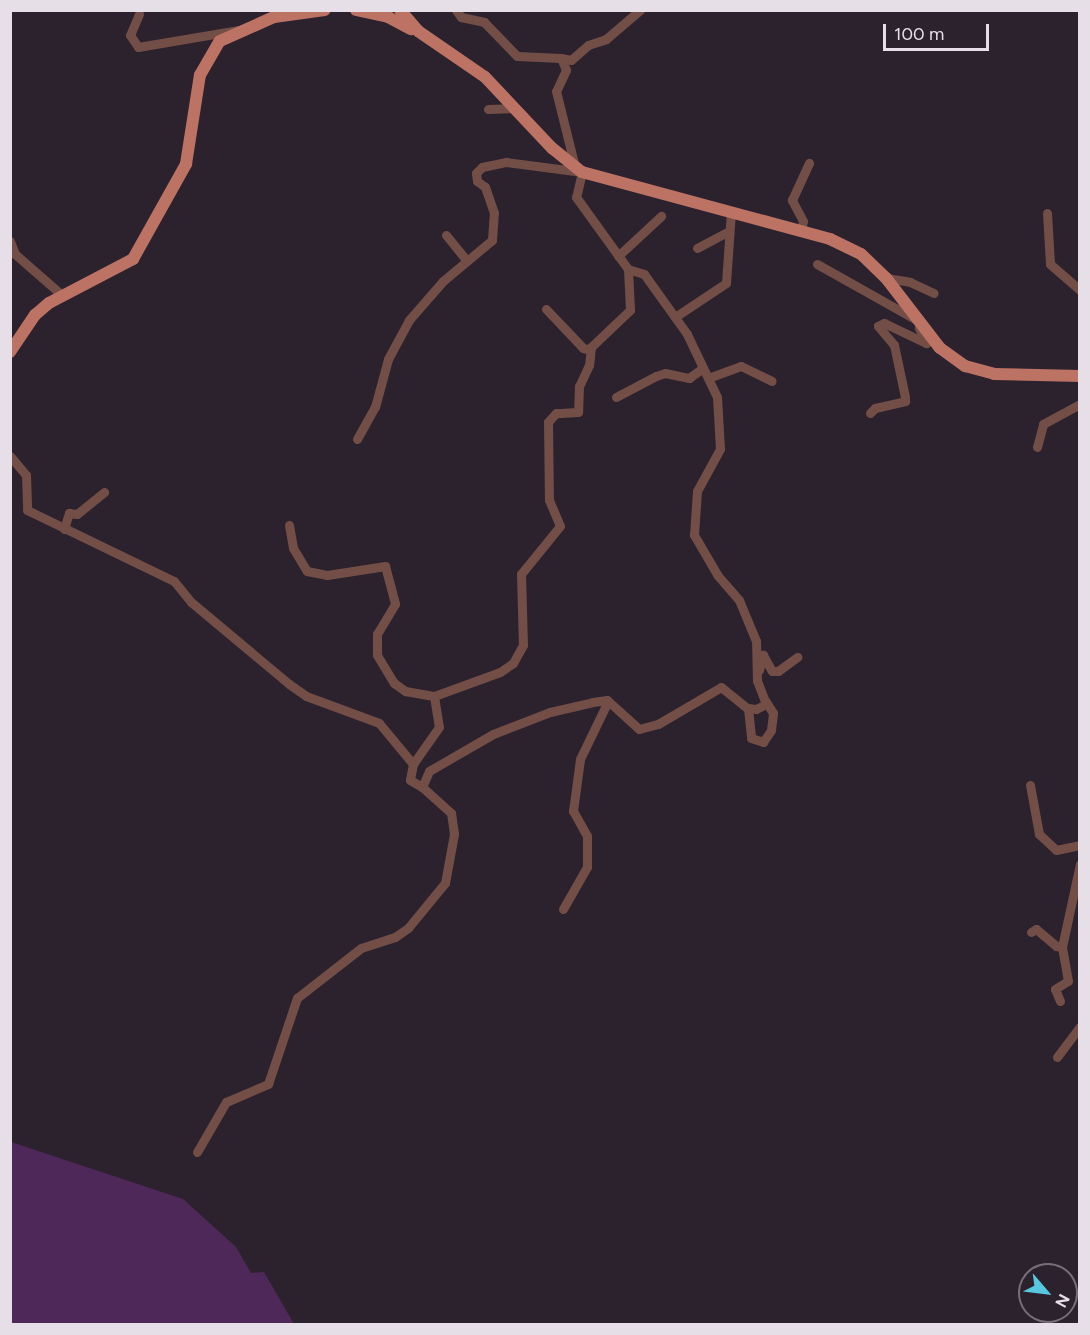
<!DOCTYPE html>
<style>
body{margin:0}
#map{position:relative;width:1090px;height:1335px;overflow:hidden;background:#2c222e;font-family:Figtree,sans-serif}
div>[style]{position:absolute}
.green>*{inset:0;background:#4e2859}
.minor>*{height:9px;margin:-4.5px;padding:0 4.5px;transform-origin:4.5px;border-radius:4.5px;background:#724e46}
.major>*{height:12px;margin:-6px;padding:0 6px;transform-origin:6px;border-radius:6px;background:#bd7363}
span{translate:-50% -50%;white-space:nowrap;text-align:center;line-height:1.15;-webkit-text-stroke:6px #2c222e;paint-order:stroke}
.frame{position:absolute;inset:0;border:12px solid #e6dfe7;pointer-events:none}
.north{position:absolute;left:1018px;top:1263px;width:60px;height:60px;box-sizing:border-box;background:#2c222e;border:2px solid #766e78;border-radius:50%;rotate:118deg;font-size:16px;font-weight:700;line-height:24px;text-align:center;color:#e6dfe7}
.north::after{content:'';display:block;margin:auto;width:21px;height:27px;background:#56c9e1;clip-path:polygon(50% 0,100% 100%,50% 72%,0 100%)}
.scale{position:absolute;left:883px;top:24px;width:106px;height:27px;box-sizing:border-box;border:3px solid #e6dfe7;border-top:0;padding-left:8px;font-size:18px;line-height:21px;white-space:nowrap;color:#e6dfe7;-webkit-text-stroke:4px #2c222e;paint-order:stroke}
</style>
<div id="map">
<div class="green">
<i style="clip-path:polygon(11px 1142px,183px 1199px,236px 1247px,251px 1273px,264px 1272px,294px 1324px,11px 1324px)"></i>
</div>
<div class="minor">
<i style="left:456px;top:10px;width:9px;rotate:54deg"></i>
<i style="left:461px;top:17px;width:24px;rotate:12deg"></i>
<i style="left:484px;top:22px;width:47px;rotate:45.9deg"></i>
<i style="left:517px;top:56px;width:44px;rotate:2.6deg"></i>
<i style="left:561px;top:58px;width:13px;rotate:67deg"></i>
<i style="left:566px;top:70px;width:23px;rotate:115deg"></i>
<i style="left:556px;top:91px;width:78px;rotate:76deg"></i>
<i style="left:139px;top:14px;width:23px;rotate:113deg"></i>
<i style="left:130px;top:35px;width:14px;rotate:56deg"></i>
<i style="left:138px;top:47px;width:101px;rotate:-9.6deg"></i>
<i style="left:561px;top:58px;width:10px;rotate:11deg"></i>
<i style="left:571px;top:60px;width:23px;rotate:-41deg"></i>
<i style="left:588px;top:45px;width:19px;rotate:-18deg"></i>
<i style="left:606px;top:39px;width:45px;rotate:-40.5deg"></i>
<i style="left:488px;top:109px;width:27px;rotate:-2deg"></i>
<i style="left:1047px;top:213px;width:51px;rotate:86.6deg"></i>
<i style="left:1050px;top:264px;width:40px;rotate:41deg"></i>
<i style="left:801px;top:231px;width:10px;rotate:-79deg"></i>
<i style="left:803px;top:221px;width:24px;rotate:-118deg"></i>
<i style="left:792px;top:200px;width:41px;rotate:-65.3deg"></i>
<i style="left:446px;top:235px;width:33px;rotate:51deg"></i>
<i style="left:10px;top:241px;width:14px;rotate:69deg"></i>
<i style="left:15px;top:254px;width:64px;rotate:41.2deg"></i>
<i style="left:697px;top:248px;width:36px;rotate:-28deg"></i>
<i style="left:618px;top:256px;width:59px;rotate:-42.9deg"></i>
<i style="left:817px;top:264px;width:112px;rotate:29.3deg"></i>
<i style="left:886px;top:278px;width:24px;rotate:9deg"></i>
<i style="left:910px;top:282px;width:26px;rotate:25deg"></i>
<i style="left:546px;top:309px;width:54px;rotate:46.5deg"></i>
<i style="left:583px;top:348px;width:7px;rotate:16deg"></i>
<i style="left:675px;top:317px;width:61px;rotate:-33.7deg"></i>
<i style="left:726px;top:283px;width:71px;rotate:-86deg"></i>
<i style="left:708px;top:378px;width:35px;rotate:-20deg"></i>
<i style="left:741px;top:366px;width:34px;rotate:26deg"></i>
<i style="left:616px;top:397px;width:45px;rotate:-27.7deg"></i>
<i style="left:656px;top:376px;width:9px;rotate:-18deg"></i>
<i style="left:665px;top:373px;width:25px;rotate:12deg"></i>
<i style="left:689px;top:378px;width:17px;rotate:-36deg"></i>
<i style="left:870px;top:413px;width:7px;rotate:-45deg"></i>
<i style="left:875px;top:408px;width:31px;rotate:-13deg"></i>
<i style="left:905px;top:401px;width:4px;rotate:-90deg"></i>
<i style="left:905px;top:397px;width:53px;rotate:-101.9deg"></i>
<i style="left:894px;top:345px;width:25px;rotate:-130deg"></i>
<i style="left:878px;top:326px;width:7px;rotate:-27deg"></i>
<i style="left:884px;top:323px;width:47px;rotate:25.5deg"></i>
<i style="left:926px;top:343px;width:17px;rotate:-115deg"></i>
<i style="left:357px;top:439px;width:37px;rotate:-61deg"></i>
<i style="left:375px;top:407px;width:50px;rotate:-74.8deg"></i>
<i style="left:388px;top:359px;width:44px;rotate:-61.7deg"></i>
<i style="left:409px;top:320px;width:52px;rotate:-48.9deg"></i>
<i style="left:443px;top:281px;width:64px;rotate:-39.9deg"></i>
<i style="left:492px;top:240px;width:27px;rotate:-86deg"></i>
<i style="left:494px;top:213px;width:28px;rotate:-109deg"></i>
<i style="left:485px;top:187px;width:10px;rotate:-143deg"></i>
<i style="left:477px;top:181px;width:8px;rotate:-97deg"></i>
<i style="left:476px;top:173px;width:8px;rotate:-45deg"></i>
<i style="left:482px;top:167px;width:25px;rotate:-12deg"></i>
<i style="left:506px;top:162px;width:77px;rotate:7.5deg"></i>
<i style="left:582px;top:172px;width:26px;rotate:103deg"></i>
<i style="left:576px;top:197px;width:89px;rotate:54.2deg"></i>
<i style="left:628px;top:269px;width:41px;rotate:87.2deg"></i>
<i style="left:630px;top:310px;width:54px;rotate:136.5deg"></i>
<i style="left:591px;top:347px;width:18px;rotate:96deg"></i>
<i style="left:589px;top:365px;width:23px;rotate:115deg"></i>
<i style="left:579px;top:386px;width:26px;rotate:92deg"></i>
<i style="left:578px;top:412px;width:22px;rotate:177deg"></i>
<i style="left:556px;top:413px;width:12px;rotate:132deg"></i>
<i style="left:548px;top:422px;width:78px;rotate:89.3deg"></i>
<i style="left:549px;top:500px;width:28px;rotate:67deg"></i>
<i style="left:560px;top:526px;width:62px;rotate:129.1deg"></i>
<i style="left:521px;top:574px;width:71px;rotate:88.4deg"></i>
<i style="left:523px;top:645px;width:21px;rotate:119deg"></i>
<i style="left:513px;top:663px;width:16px;rotate:145deg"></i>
<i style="left:500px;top:672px;width:70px;rotate:160deg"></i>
<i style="left:434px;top:696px;width:31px;rotate:81deg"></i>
<i style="left:439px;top:727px;width:45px;rotate:125.1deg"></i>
<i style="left:413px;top:764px;width:16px;rotate:101deg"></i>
<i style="left:410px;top:780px;width:14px;rotate:30deg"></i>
<i style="left:422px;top:787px;width:17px;rotate:-66deg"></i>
<i style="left:429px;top:771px;width:74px;rotate:-30deg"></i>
<i style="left:493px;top:734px;width:61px;rotate:-21.1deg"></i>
<i style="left:550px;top:712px;width:44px;rotate:-13.1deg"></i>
<i style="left:593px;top:702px;width:14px;rotate:-8deg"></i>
<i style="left:607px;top:700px;width:43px;rotate:42.2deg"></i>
<i style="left:639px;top:729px;width:20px;rotate:-15deg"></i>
<i style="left:658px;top:724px;width:73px;rotate:-30.4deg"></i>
<i style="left:721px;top:687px;width:33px;rotate:39deg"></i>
<i style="left:747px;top:708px;width:9px;rotate:6deg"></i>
<i style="left:756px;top:709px;width:11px;rotate:-27deg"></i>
<i style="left:766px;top:704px;width:25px;rotate:-111deg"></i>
<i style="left:757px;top:681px;width:40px;rotate:-91.4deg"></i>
<i style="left:756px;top:641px;width:44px;rotate:-112.5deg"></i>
<i style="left:739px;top:600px;width:32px;rotate:-131deg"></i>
<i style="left:718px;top:576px;width:48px;rotate:-120.3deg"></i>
<i style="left:694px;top:535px;width:44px;rotate:-86.1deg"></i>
<i style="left:697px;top:491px;width:48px;rotate:-61.3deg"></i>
<i style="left:720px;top:449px;width:52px;rotate:-93.3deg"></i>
<i style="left:717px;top:397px;width:70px;rotate:-115.5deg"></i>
<i style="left:687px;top:334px;width:74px;rotate:-125.6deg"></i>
<i style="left:644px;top:274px;width:17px;rotate:-163deg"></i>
<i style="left:1037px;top:447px;width:24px;rotate:-75deg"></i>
<i style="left:1043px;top:424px;width:42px;rotate:-28.4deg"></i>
<i style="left:10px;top:456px;width:25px;rotate:50deg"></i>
<i style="left:26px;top:475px;width:35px;rotate:88deg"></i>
<i style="left:27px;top:510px;width:163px;rotate:25.8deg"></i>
<i style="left:174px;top:581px;width:27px;rotate:51deg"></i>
<i style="left:191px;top:602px;width:128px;rotate:39.9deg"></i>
<i style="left:289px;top:684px;width:21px;rotate:35deg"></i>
<i style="left:306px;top:696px;width:78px;rotate:20.3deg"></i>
<i style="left:379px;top:723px;width:53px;rotate:50.3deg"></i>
<i style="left:289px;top:525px;width:23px;rotate:80deg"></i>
<i style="left:293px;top:548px;width:27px;rotate:59deg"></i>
<i style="left:307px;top:571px;width:20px;rotate:11deg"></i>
<i style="left:327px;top:575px;width:59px;rotate:-8.8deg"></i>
<i style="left:385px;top:566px;width:39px;rotate:75deg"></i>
<i style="left:395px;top:604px;width:35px;rotate:121deg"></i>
<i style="left:377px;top:634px;width:21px;rotate:90deg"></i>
<i style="left:377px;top:655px;width:33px;rotate:59deg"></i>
<i style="left:394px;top:683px;width:14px;rotate:36deg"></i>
<i style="left:405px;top:691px;width:29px;rotate:10deg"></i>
<i style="left:64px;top:529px;width:17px;rotate:-73deg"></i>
<i style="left:69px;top:513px;width:8px;rotate:7deg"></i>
<i style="left:77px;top:514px;width:35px;rotate:-39deg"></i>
<i style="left:759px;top:670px;width:16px;rotate:-75deg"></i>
<i style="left:763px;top:655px;width:18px;rotate:61deg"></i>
<i style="left:772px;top:671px;width:6px"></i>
<i style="left:778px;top:671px;width:24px;rotate:-36deg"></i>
<i style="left:748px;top:708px;width:30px;rotate:84deg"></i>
<i style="left:751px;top:738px;width:13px;rotate:18deg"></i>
<i style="left:763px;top:742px;width:14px;rotate:-56deg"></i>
<i style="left:771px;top:730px;width:17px;rotate:-83deg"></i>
<i style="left:773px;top:713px;width:15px;rotate:-122deg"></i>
<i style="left:1030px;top:785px;width:50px;rotate:79.6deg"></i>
<i style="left:1039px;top:834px;width:23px;rotate:43deg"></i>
<i style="left:1056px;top:850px;width:25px;rotate:-12deg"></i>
<i style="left:563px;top:909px;width:48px;rotate:-60.3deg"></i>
<i style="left:587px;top:867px;width:31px;rotate:-90deg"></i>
<i style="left:587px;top:836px;width:29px;rotate:-119deg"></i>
<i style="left:573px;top:811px;width:52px;rotate:-82.3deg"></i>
<i style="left:580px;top:759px;width:64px;rotate:-64.2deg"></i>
<i style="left:1031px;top:932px;width:6px;rotate:-31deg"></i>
<i style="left:1036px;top:929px;width:26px;rotate:40deg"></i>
<i style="left:1056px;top:946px;width:6px;rotate:9deg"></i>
<i style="left:1062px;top:947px;width:85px;rotate:-77.8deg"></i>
<i style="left:1060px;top:1001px;width:13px;rotate:-113deg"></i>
<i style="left:1055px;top:989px;width:15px;rotate:-32deg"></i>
<i style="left:1068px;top:981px;width:35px;rotate:-100deg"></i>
<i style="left:1057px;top:1057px;width:38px;rotate:-53deg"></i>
<i style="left:197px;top:1152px;width:58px;rotate:-59.9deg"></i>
<i style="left:226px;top:1102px;width:46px;rotate:-23.2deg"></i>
<i style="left:268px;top:1084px;width:91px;rotate:-71.4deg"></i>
<i style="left:297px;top:998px;width:81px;rotate:-38deg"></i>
<i style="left:361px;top:948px;width:36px;rotate:-18deg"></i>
<i style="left:395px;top:937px;width:16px;rotate:-35deg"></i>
<i style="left:408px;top:928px;width:58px;rotate:-50.6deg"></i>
<i style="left:445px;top:883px;width:50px;rotate:-79.6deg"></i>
<i style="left:454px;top:834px;width:21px;rotate:-98deg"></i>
<i style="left:451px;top:813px;width:39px;rotate:-138deg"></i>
</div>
<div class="major">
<i style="left:356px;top:10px;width:33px;rotate:12deg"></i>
<i style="left:388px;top:17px;width:26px;rotate:28deg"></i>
<i style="left:400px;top:10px;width:28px;rotate:49deg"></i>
<i style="left:418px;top:31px;width:81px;rotate:34.5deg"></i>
<i style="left:485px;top:77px;width:98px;rotate:46.7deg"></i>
<i style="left:552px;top:148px;width:38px;rotate:39deg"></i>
<i style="left:582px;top:172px;width:257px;rotate:15.1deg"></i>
<i style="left:830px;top:239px;width:34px;rotate:26deg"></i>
<i style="left:861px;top:254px;width:35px;rotate:44deg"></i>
<i style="left:886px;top:278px;width:88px;rotate:52.4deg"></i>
<i style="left:940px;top:348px;width:31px;rotate:36deg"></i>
<i style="left:965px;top:366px;width:30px;rotate:15deg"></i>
<i style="left:994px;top:374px;width:86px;rotate:1.3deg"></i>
<i style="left:10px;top:352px;width:45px;rotate:-56deg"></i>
<i style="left:35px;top:315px;width:18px;rotate:-41deg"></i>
<i style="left:49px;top:303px;width:95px;rotate:-27.6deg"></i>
<i style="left:133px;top:259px;width:109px;rotate:-60.8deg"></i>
<i style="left:186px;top:164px;width:90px;rotate:-81.1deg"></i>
<i style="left:200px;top:75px;width:39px;rotate:-60deg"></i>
<i style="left:220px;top:41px;width:59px;rotate:-24deg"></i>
<i style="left:274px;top:17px;width:51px;rotate:-7.8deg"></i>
</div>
<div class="frame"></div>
<div class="north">N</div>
<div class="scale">100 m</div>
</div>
